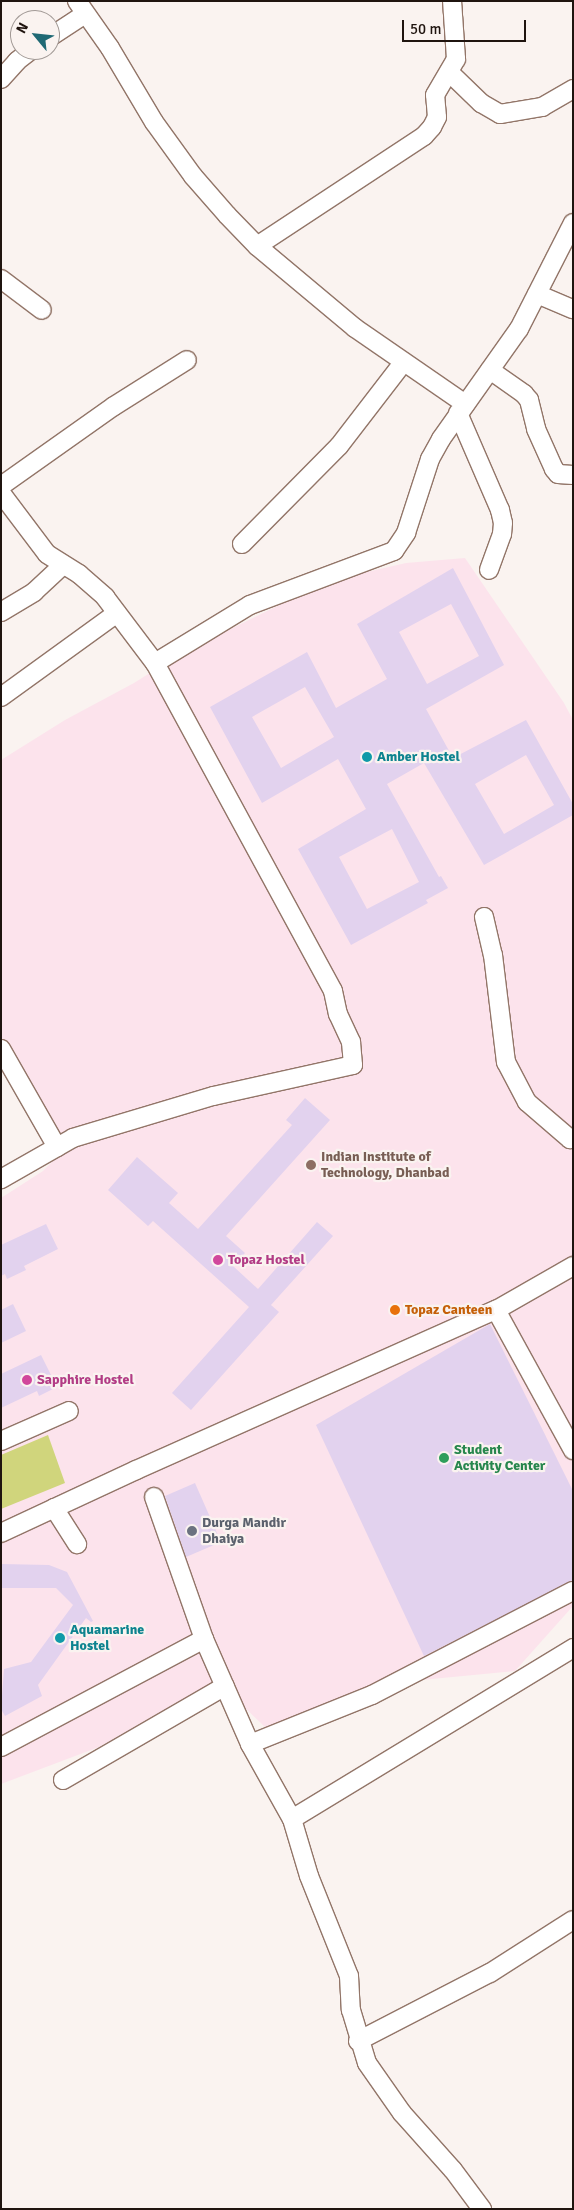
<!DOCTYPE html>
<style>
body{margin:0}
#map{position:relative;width:574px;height:2210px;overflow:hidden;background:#faf3f0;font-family:Signika,sans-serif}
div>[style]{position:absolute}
.education>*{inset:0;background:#fce3ec}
.green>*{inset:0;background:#d0d57c}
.building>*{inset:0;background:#e2d2ee}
.roads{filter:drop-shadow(1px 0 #927568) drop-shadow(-1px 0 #927568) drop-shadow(0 1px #927568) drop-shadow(0 -1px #927568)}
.minor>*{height:18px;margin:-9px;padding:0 9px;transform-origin:9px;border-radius:9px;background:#fff}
.dots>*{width:14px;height:14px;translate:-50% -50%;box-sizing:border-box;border:2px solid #faf3f0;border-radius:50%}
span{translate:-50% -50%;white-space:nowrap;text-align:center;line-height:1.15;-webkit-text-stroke:4.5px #faf3f0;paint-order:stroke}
.culture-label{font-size:14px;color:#0d838f;font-weight:700}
.left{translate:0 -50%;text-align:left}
.education-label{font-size:14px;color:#785e54;font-weight:700}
.hotel-label{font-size:14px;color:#b23c85;font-weight:700}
.food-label{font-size:14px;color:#c56008;font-weight:700}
.leisure-label{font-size:14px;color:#27864d;font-weight:700}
.worship-label{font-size:14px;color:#5b616d;font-weight:700}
.frame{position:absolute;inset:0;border:2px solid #1f140f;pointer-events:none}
.north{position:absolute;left:10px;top:10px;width:50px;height:50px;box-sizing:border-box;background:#faf3f0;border:1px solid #a29a96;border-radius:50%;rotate:298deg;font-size:14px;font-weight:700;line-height:20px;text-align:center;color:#1f140f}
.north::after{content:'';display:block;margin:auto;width:18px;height:22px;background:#1f6974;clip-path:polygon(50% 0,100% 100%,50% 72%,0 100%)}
.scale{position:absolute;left:402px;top:20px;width:124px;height:22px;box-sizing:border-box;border:2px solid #1f140f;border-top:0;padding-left:6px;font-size:15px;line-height:18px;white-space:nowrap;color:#1f140f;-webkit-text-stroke:4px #faf3f0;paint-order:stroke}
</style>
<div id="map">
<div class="education">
<i style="clip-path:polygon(465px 558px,564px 703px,573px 720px,573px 1606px,515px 1671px,390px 1683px,267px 1729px,216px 1680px,99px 1747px,1px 1784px,1px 1198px,43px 1171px,56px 1158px,35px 1129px,1px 1066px,1px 760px,65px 720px,134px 683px,180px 654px,328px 581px,406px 563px)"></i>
</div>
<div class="green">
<i style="clip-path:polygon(48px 1435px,65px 1483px,1px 1509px,1px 1455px)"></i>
</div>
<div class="building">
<i style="clip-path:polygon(evenodd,453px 568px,504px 665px,426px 709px,453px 758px,526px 720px,573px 804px,573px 815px,484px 865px,424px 763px,387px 784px,439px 877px,441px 876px,448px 888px,426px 900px,428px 903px,351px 945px,298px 849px,366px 809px,338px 759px,262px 803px,210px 707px,307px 652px,336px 708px,387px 679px,357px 624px,453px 568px,451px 604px,479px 656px,427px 684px,399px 632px,451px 604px,453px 568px,305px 687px,334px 737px,281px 768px,252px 717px,305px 687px,453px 568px,526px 755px,554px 805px,504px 834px,475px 784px,526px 755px,453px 568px,392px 829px,419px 882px,367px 909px,339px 857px,392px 829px)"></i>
<i style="clip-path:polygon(305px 1098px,330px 1120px,226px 1236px,245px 1253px,233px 1266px,258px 1289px,317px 1222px,333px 1236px,271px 1305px,279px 1312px,191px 1410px,172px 1393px,249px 1307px,153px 1221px,148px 1226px,108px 1190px,137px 1157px,178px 1193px,169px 1203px,198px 1229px,292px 1125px,286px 1120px)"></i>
<i style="clip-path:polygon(46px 1224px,58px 1249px,24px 1266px,26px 1270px,7px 1279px,5px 1274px,1px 1276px,1px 1245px)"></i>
<i style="clip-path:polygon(13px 1304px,26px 1331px,1px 1343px,1px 1310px)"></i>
<i style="clip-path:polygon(490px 1324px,573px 1491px,573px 1580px,424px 1656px,316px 1425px)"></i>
<i style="clip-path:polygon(41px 1355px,57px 1387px,39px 1396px,37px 1391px,1px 1408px,1px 1374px)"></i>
<i style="clip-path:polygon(195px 1483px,221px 1542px,186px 1557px,165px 1496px)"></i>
<i style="clip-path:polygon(1px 1564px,49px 1565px,67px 1572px,93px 1621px,91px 1622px,86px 1618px,38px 1685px,42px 1696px,5px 1716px,1px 1709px,4px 1669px,31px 1662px,73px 1605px,56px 1588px,1px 1588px)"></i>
</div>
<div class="roads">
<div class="minor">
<i style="left:77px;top:1px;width:57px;rotate:54.9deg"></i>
<i style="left:110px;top:48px;width:86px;rotate:59.3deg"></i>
<i style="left:154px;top:122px;width:67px;rotate:54.2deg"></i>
<i style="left:193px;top:176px;width:52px;rotate:48.9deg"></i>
<i style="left:227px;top:215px;width:43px;rotate:45.9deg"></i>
<i style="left:257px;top:246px;width:128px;rotate:39.9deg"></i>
<i style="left:355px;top:328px;width:134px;rotate:34.6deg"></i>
<i style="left:50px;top:37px;width:42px;rotate:-33.3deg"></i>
<i style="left:449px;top:72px;width:45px;rotate:44.1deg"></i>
<i style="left:481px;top:103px;width:22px;rotate:30deg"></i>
<i style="left:500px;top:114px;width:43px;rotate:-9.5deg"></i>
<i style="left:542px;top:107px;width:36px;rotate:-30deg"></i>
<i style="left:1px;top:79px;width:24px;rotate:-48deg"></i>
<i style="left:17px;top:61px;width:18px;rotate:-38deg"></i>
<i style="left:257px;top:246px;width:200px;rotate:-33.4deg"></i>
<i style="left:424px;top:136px;width:12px;rotate:-48deg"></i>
<i style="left:432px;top:127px;width:11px;rotate:-63deg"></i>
<i style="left:437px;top:117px;width:22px;rotate:-95deg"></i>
<i style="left:435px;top:95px;width:42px;rotate:-59.7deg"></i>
<i style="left:456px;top:59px;width:58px;rotate:-93.9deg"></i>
<i style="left:1px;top:279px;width:51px;rotate:37.1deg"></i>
<i style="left:537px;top:294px;width:39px;rotate:23deg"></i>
<i style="left:490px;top:370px;width:42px;rotate:35.2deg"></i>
<i style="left:524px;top:394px;width:8px;rotate:50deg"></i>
<i style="left:529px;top:400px;width:30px;rotate:76deg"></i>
<i style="left:536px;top:429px;width:44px;rotate:65.8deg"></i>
<i style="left:554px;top:469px;width:6px;rotate:51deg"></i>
<i style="left:558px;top:474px;width:15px;rotate:4deg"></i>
<i style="left:458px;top:413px;width:106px;rotate:66.6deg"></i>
<i style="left:500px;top:510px;width:13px;rotate:77deg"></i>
<i style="left:503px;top:523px;width:11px;rotate:95deg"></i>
<i style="left:502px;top:534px;width:38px;rotate:110deg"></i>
<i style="left:1px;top:486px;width:138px;rotate:-35.3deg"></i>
<i style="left:114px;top:406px;width:86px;rotate:-32.2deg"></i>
<i style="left:1px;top:493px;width:76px;rotate:53deg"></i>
<i style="left:47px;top:554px;width:38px;rotate:32deg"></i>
<i style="left:79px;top:574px;width:35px;rotate:41deg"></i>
<i style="left:105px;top:597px;width:83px;rotate:52.9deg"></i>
<i style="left:155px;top:663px;width:373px;rotate:61.5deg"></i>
<i style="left:333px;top:991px;width:24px;rotate:78deg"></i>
<i style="left:338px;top:1014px;width:31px;rotate:65deg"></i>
<i style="left:351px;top:1042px;width:23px;rotate:85deg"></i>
<i style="left:353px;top:1065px;width:143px;rotate:167.5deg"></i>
<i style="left:213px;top:1096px;width:146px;rotate:163.3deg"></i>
<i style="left:73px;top:1138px;width:83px;rotate:150.3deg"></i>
<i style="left:242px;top:544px;width:138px;rotate:-45.3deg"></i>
<i style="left:339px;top:446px;width:105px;rotate:-52.4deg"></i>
<i style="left:1px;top:612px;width:39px;rotate:-31deg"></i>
<i style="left:34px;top:592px;width:40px;rotate:-43deg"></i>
<i style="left:155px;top:663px;width:111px;rotate:-31.4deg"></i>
<i style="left:250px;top:605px;width:154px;rotate:-20.6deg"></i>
<i style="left:394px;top:551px;width:22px;rotate:-56deg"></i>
<i style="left:406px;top:533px;width:78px;rotate:-72deg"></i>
<i style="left:430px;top:459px;width:23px;rotate:-61deg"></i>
<i style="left:441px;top:439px;width:135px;rotate:-54.7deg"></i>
<i style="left:519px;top:329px;width:119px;rotate:-63deg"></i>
<i style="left:1px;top:697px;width:143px;rotate:-35.9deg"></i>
<i style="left:484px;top:917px;width:39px;rotate:77deg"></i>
<i style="left:493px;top:955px;width:108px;rotate:83.1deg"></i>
<i style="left:506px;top:1062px;width:45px;rotate:62.3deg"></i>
<i style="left:527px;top:1102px;width:57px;rotate:40.7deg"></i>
<i style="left:570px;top:1139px;width:3px"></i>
<i style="left:1px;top:1049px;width:113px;rotate:60.3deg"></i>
<i style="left:496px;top:1310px;width:160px;rotate:61.2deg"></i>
<i style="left:1px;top:1441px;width:74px;rotate:-23.8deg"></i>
<i style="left:154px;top:1497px;width:151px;rotate:70.6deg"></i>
<i style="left:204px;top:1639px;width:115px;rotate:66.3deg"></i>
<i style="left:250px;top:1744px;width:86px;rotate:60.8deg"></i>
<i style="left:292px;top:1819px;width:59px;rotate:73.4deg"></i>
<i style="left:309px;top:1876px;width:108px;rotate:68.2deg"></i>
<i style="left:349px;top:1976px;width:34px;rotate:87deg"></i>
<i style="left:351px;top:2010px;width:55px;rotate:73.2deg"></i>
<i style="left:367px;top:2063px;width:61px;rotate:55deg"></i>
<i style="left:402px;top:2113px;width:76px;rotate:48.2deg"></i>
<i style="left:453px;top:2170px;width:49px;rotate:53.4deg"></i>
<i style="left:54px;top:1508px;width:43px;rotate:57.4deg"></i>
<i style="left:1px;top:1533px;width:149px;rotate:-25deg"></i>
<i style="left:136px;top:1470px;width:394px;rotate:-24deg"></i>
<i style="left:496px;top:1310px;width:89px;rotate:-29.7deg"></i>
<i style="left:250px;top:1744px;width:131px;rotate:-21.9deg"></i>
<i style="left:372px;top:1695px;width:226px;rotate:-27.4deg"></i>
<i style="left:1px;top:1747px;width:230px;rotate:-28deg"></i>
<i style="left:63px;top:1780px;width:187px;rotate:-30.1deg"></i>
<i style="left:292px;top:1819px;width:329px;rotate:-31.3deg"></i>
<i style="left:358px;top:2041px;width:148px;rotate:-27.3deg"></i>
<i style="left:490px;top:1973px;width:98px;rotate:-32.6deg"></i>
</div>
</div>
<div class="dots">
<i style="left:367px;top:757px;background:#0f9aa8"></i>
<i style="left:311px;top:1165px;background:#8d6e63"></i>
<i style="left:218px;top:1260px;background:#d1479c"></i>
<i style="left:395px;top:1310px;background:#e8710a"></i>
<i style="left:27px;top:1380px;background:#d1479c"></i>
<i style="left:444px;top:1458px;background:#2e9e5b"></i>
<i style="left:192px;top:1531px;background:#6b7280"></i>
<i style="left:60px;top:1638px;background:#0f9aa8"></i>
</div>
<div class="culture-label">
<span class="left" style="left:377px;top:757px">Amber Hostel</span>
<span class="left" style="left:70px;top:1638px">Aquamarine<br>Hostel</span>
</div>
<div class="education-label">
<span class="left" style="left:321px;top:1165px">Indian Institute of<br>Technology, Dhanbad</span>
</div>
<div class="hotel-label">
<span class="left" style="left:228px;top:1260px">Topaz Hostel</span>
<span class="left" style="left:37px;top:1380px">Sapphire Hostel</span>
</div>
<div class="food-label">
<span class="left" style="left:405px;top:1310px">Topaz Canteen</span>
</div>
<div class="leisure-label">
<span class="left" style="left:454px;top:1458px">Student<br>Activity Center</span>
</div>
<div class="worship-label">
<span class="left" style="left:202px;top:1531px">Durga Mandir<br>Dhaiya</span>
</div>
<div class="frame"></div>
<div class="north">N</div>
<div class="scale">50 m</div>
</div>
